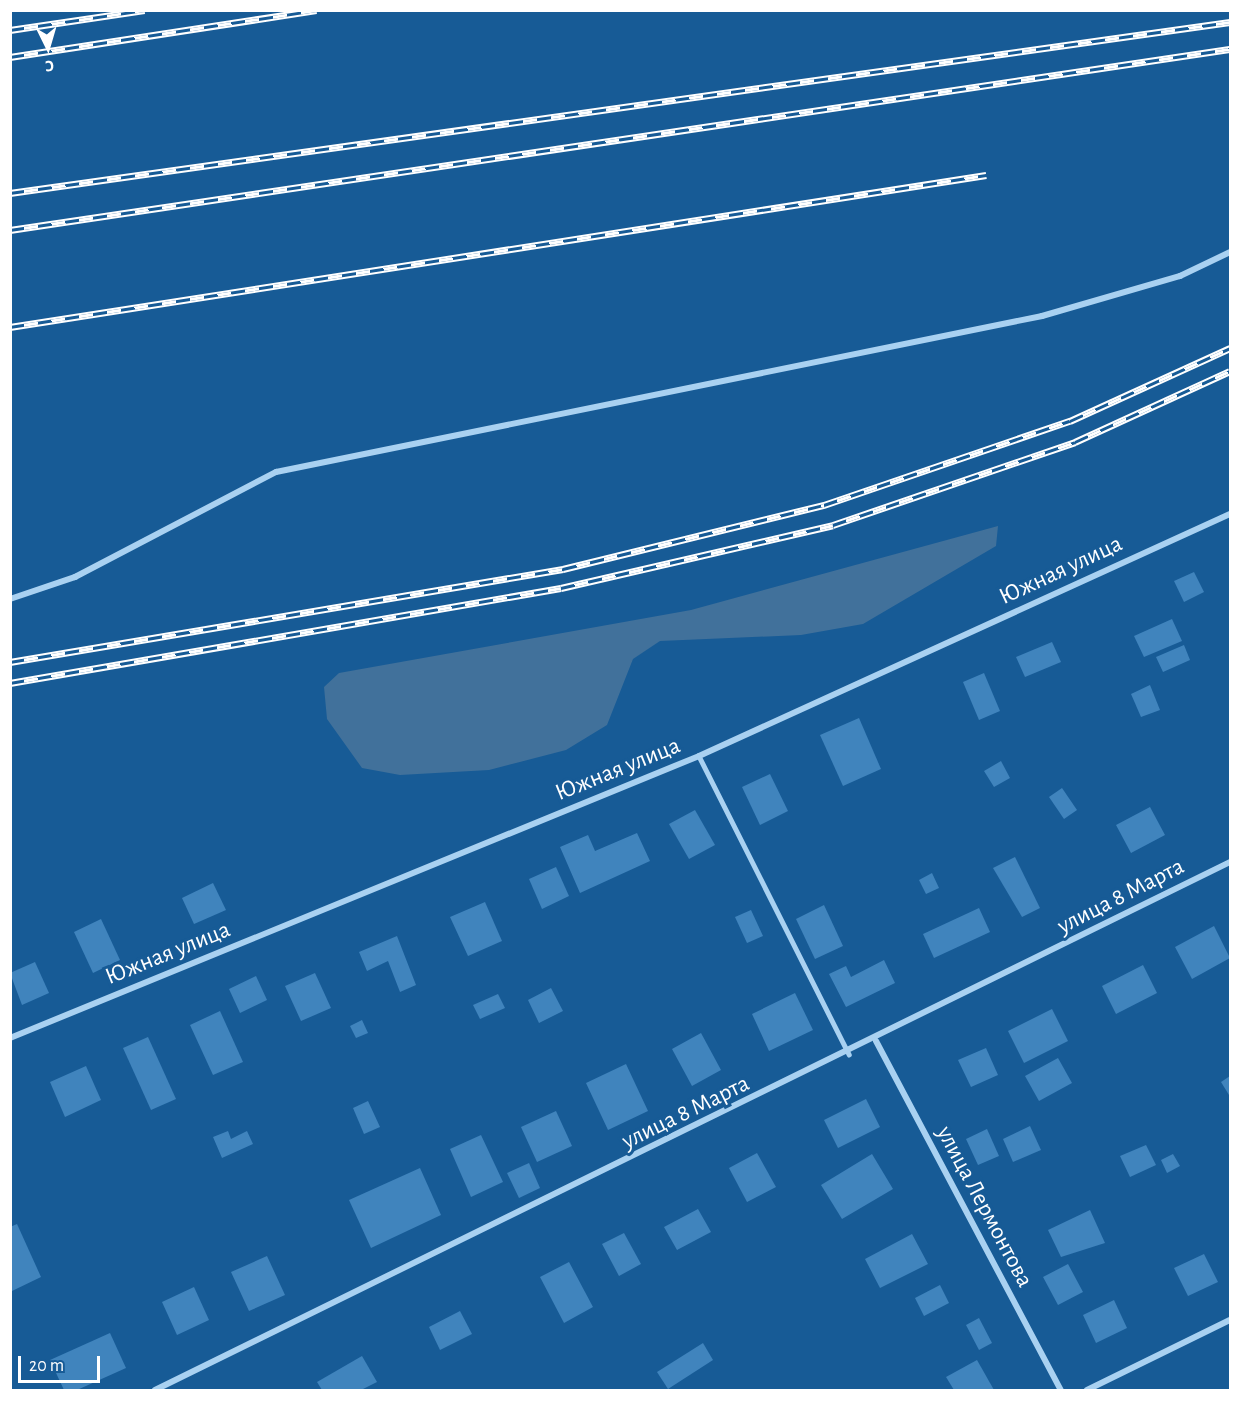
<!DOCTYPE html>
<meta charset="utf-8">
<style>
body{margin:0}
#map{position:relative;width:1241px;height:1401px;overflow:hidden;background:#175b96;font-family:"Alegreya Sans",sans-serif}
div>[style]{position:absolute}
.water>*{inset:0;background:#41719b}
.building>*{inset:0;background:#4084bd}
.service>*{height:4.5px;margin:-2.25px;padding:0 2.25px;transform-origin:2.25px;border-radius:2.25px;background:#a9d1f1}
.minor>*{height:6px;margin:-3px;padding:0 3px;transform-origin:3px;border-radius:3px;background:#a9d1f1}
.rail>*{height:7px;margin-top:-3.5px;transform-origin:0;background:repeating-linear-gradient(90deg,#175b96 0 14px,#fff 0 28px);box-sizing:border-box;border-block:2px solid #fff}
span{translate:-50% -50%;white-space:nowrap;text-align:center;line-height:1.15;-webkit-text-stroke:6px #175b96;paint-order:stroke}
.street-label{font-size:24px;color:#fff}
.frame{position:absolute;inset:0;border:12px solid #fff;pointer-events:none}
.north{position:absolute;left:18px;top:18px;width:60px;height:60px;-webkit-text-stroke:4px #175b96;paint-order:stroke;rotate:175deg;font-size:16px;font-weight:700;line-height:24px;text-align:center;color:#fff}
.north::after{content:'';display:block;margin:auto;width:21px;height:27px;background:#fff;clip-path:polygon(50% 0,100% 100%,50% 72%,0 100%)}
.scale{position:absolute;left:18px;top:1356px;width:82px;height:27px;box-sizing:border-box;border:3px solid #fff;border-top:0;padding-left:8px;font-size:18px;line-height:21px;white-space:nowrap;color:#fff;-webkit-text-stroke:4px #175b96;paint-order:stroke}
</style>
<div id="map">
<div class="water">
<i style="clip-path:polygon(998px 526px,996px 546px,863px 624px,801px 635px,660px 641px,633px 659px,607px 725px,566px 750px,489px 770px,400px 775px,362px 768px,327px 719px,324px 687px,339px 673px,691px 610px)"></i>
</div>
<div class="building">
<i style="clip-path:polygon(1194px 572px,1204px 592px,1184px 602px,1174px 581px)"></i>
<i style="clip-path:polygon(1172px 619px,1182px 641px,1144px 657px,1134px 636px)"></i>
<i style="clip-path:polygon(1052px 642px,1061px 662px,1025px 677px,1016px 657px)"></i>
<i style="clip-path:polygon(1184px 645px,1190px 660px,1163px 672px,1156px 657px)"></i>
<i style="clip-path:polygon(984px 673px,1000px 711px,979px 720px,963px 682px)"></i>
<i style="clip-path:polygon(1150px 685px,1160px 710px,1141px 717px,1131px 694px)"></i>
<i style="clip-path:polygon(859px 718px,881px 769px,843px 786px,820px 735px)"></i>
<i style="clip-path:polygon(1001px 761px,1010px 778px,994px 787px,984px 771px)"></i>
<i style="clip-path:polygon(770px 774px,788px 811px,760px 825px,742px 787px)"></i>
<i style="clip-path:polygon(1062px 788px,1077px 810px,1064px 819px,1049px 797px)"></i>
<i style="clip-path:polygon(1150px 807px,1165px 835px,1131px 853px,1116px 825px)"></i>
<i style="clip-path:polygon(695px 810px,715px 845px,689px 859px,669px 824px)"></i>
<i style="clip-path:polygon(637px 833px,650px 861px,580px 893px,560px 847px,588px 835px,595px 851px)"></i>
<i style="clip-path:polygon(1015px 857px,1040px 908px,1022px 917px,993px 868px)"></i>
<i style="clip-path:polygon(556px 867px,569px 896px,542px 909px,529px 879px)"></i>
<i style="clip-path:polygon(932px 873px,939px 888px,926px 894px,919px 880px)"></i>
<i style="clip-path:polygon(213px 883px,226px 910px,194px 924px,182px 898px)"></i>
<i style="clip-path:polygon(485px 902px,502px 941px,468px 956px,450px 917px)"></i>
<i style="clip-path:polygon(824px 905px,843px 946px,815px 959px,796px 919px)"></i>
<i style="clip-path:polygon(979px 908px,990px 932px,934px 958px,923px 934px)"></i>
<i style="clip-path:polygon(751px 910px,763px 936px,747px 943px,735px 917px)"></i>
<i style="clip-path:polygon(101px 919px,120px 960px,93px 973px,74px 932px)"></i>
<i style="clip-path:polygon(1214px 926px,1230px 958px,1192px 979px,1175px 947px)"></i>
<i style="clip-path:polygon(397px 936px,416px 985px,400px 992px,388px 961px,367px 971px,359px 952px)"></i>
<i style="clip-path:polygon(884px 960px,895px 983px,846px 1007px,829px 974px,846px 966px,851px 977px)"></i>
<i style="clip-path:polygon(35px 962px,49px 993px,22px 1005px,10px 973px)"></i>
<i style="clip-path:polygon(1143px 965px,1157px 993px,1116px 1014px,1102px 986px)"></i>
<i style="clip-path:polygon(315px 973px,331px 1008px,301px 1021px,285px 986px)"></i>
<i style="clip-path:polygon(256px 976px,267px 1000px,240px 1013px,229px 989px)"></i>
<i style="clip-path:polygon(551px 988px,563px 1011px,539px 1023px,528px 1000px)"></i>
<i style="clip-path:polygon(795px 993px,813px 1030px,769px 1051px,752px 1014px)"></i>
<i style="clip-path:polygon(498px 994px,505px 1008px,480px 1019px,473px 1005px)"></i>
<i style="clip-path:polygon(1052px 1009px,1068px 1041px,1024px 1063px,1008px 1031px)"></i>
<i style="clip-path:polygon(220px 1011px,243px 1062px,213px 1075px,190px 1025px)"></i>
<i style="clip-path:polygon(362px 1020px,368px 1033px,356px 1038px,350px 1026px)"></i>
<i style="clip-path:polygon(701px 1033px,721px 1070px,692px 1086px,672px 1049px)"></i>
<i style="clip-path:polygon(148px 1037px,176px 1099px,151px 1110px,123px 1048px)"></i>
<i style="clip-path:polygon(986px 1048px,998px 1075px,971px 1087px,958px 1060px)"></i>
<i style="clip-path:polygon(1058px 1058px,1072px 1083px,1039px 1101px,1025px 1076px)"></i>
<i style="clip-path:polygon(626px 1064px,648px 1111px,608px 1130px,586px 1083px)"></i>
<i style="clip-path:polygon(86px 1066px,101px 1100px,65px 1117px,50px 1082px)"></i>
<i style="clip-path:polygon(1230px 1076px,1230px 1094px,1229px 1095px,1221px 1082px)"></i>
<i style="clip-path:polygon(866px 1099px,880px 1127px,838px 1148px,824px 1120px)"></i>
<i style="clip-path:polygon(368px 1101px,380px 1127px,364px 1134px,353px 1108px)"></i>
<i style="clip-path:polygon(556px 1111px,572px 1146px,537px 1162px,521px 1127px)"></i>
<i style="clip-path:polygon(1030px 1126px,1041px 1150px,1013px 1162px,1003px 1139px)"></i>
<i style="clip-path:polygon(987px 1129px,999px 1156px,978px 1165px,966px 1139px)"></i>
<i style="clip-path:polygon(228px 1131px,231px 1139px,247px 1131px,253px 1144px,222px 1158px,213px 1137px)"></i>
<i style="clip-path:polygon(481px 1135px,503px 1182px,471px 1197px,450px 1149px)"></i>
<i style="clip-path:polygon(1146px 1145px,1156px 1165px,1130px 1177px,1120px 1156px)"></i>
<i style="clip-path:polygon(757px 1153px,776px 1187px,747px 1202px,729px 1168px)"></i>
<i style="clip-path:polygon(872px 1154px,893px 1189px,842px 1219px,821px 1185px)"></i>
<i style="clip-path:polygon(1173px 1154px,1180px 1166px,1167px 1173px,1161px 1160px)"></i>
<i style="clip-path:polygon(529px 1163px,540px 1188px,519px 1198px,507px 1173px)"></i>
<i style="clip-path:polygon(420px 1168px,441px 1215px,371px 1248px,349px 1200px)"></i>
<i style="clip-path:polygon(698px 1209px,711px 1232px,677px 1250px,664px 1227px)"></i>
<i style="clip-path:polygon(1090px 1210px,1105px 1243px,1061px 1257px,1048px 1230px)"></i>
<i style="clip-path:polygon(17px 1224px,41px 1277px,12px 1291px,10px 1227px)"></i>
<i style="clip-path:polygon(624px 1233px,641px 1264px,619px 1276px,602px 1244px)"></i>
<i style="clip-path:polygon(912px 1234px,928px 1264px,880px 1288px,865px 1259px)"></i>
<i style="clip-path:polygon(1204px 1254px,1218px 1282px,1188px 1296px,1174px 1268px)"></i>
<i style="clip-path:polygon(267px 1256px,285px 1295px,249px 1311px,231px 1272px)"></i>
<i style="clip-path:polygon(569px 1262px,593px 1307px,564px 1323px,540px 1277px)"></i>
<i style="clip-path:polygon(1068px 1264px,1083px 1292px,1058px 1305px,1043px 1277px)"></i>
<i style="clip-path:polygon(940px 1285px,949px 1303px,924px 1316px,915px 1298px)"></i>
<i style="clip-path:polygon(194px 1287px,209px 1320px,177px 1335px,162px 1302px)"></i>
<i style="clip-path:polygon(1114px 1300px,1127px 1328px,1096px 1343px,1083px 1315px)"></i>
<i style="clip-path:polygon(460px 1311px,472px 1334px,440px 1350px,429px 1327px)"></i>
<i style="clip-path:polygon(979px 1318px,992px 1343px,979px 1350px,966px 1325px)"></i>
<i style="clip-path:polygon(110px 1333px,126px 1368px,77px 1390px,64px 1390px,50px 1360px)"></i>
<i style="clip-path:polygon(703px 1343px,713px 1360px,668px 1389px,657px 1372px)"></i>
<i style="clip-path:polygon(362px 1356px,377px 1382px,361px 1390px,322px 1390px,317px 1382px)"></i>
<i style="clip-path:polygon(977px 1360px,994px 1390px,954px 1390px,946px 1377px)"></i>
</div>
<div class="service">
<i style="left:699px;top:756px;width:334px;rotate:63.3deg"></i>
</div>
<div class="minor">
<i style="left:10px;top:599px;width:69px;rotate:-18.7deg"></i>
<i style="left:75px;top:577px;width:227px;rotate:-27.6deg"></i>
<i style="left:276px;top:472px;width:782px;rotate:-11.51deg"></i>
<i style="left:1042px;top:316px;width:144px;rotate:-16.2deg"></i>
<i style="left:1180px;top:276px;width:55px;rotate:-25.6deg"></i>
<i style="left:10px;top:1038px;width:744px;rotate:-22.26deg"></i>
<i style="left:699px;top:756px;width:584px;rotate:-24.5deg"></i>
<i style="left:876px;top:1041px;width:395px;rotate:62.1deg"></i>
<i style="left:155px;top:1390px;width:1198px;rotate:-26.16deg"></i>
<i style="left:1087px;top:1390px;width:159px;rotate:-26.1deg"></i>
</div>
<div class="rail">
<i style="left:10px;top:30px;width:136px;rotate:-8.4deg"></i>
<i style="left:10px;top:57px;width:310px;rotate:-8.7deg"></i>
<i style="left:10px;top:193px;width:1232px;rotate:-7.98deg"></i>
<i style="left:10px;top:230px;width:1233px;rotate:-8.44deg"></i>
<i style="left:10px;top:327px;width:988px;rotate:-8.85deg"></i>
<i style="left:10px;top:662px;width:561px;rotate:-9.55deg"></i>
<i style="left:563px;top:569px;width:269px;rotate:-13.8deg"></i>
<i style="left:824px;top:505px;width:260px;rotate:-18.9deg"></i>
<i style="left:1070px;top:421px;width:176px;rotate:-24.5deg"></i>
<i style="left:10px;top:683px;width:559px;rotate:-9.78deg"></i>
<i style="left:561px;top:588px;width:279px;rotate:-13deg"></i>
<i style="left:833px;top:525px;width:256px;rotate:-18.9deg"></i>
<i style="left:1075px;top:442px;width:170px;rotate:-24.6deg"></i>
</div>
<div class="street-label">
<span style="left:1061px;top:571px;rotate:-25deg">Южная улица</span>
<span style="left:618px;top:770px;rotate:-22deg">Южная улица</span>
<span style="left:1121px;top:897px;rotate:-27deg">улица 8 Марта</span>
<span style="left:168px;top:954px;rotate:-22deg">Южная улица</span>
<span style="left:686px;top:1113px;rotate:-26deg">улица 8 Марта</span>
<span style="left:984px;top:1207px;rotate:62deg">улица Лермонтова</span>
</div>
<div class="frame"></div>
<div class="north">С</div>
<div class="scale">20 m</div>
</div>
